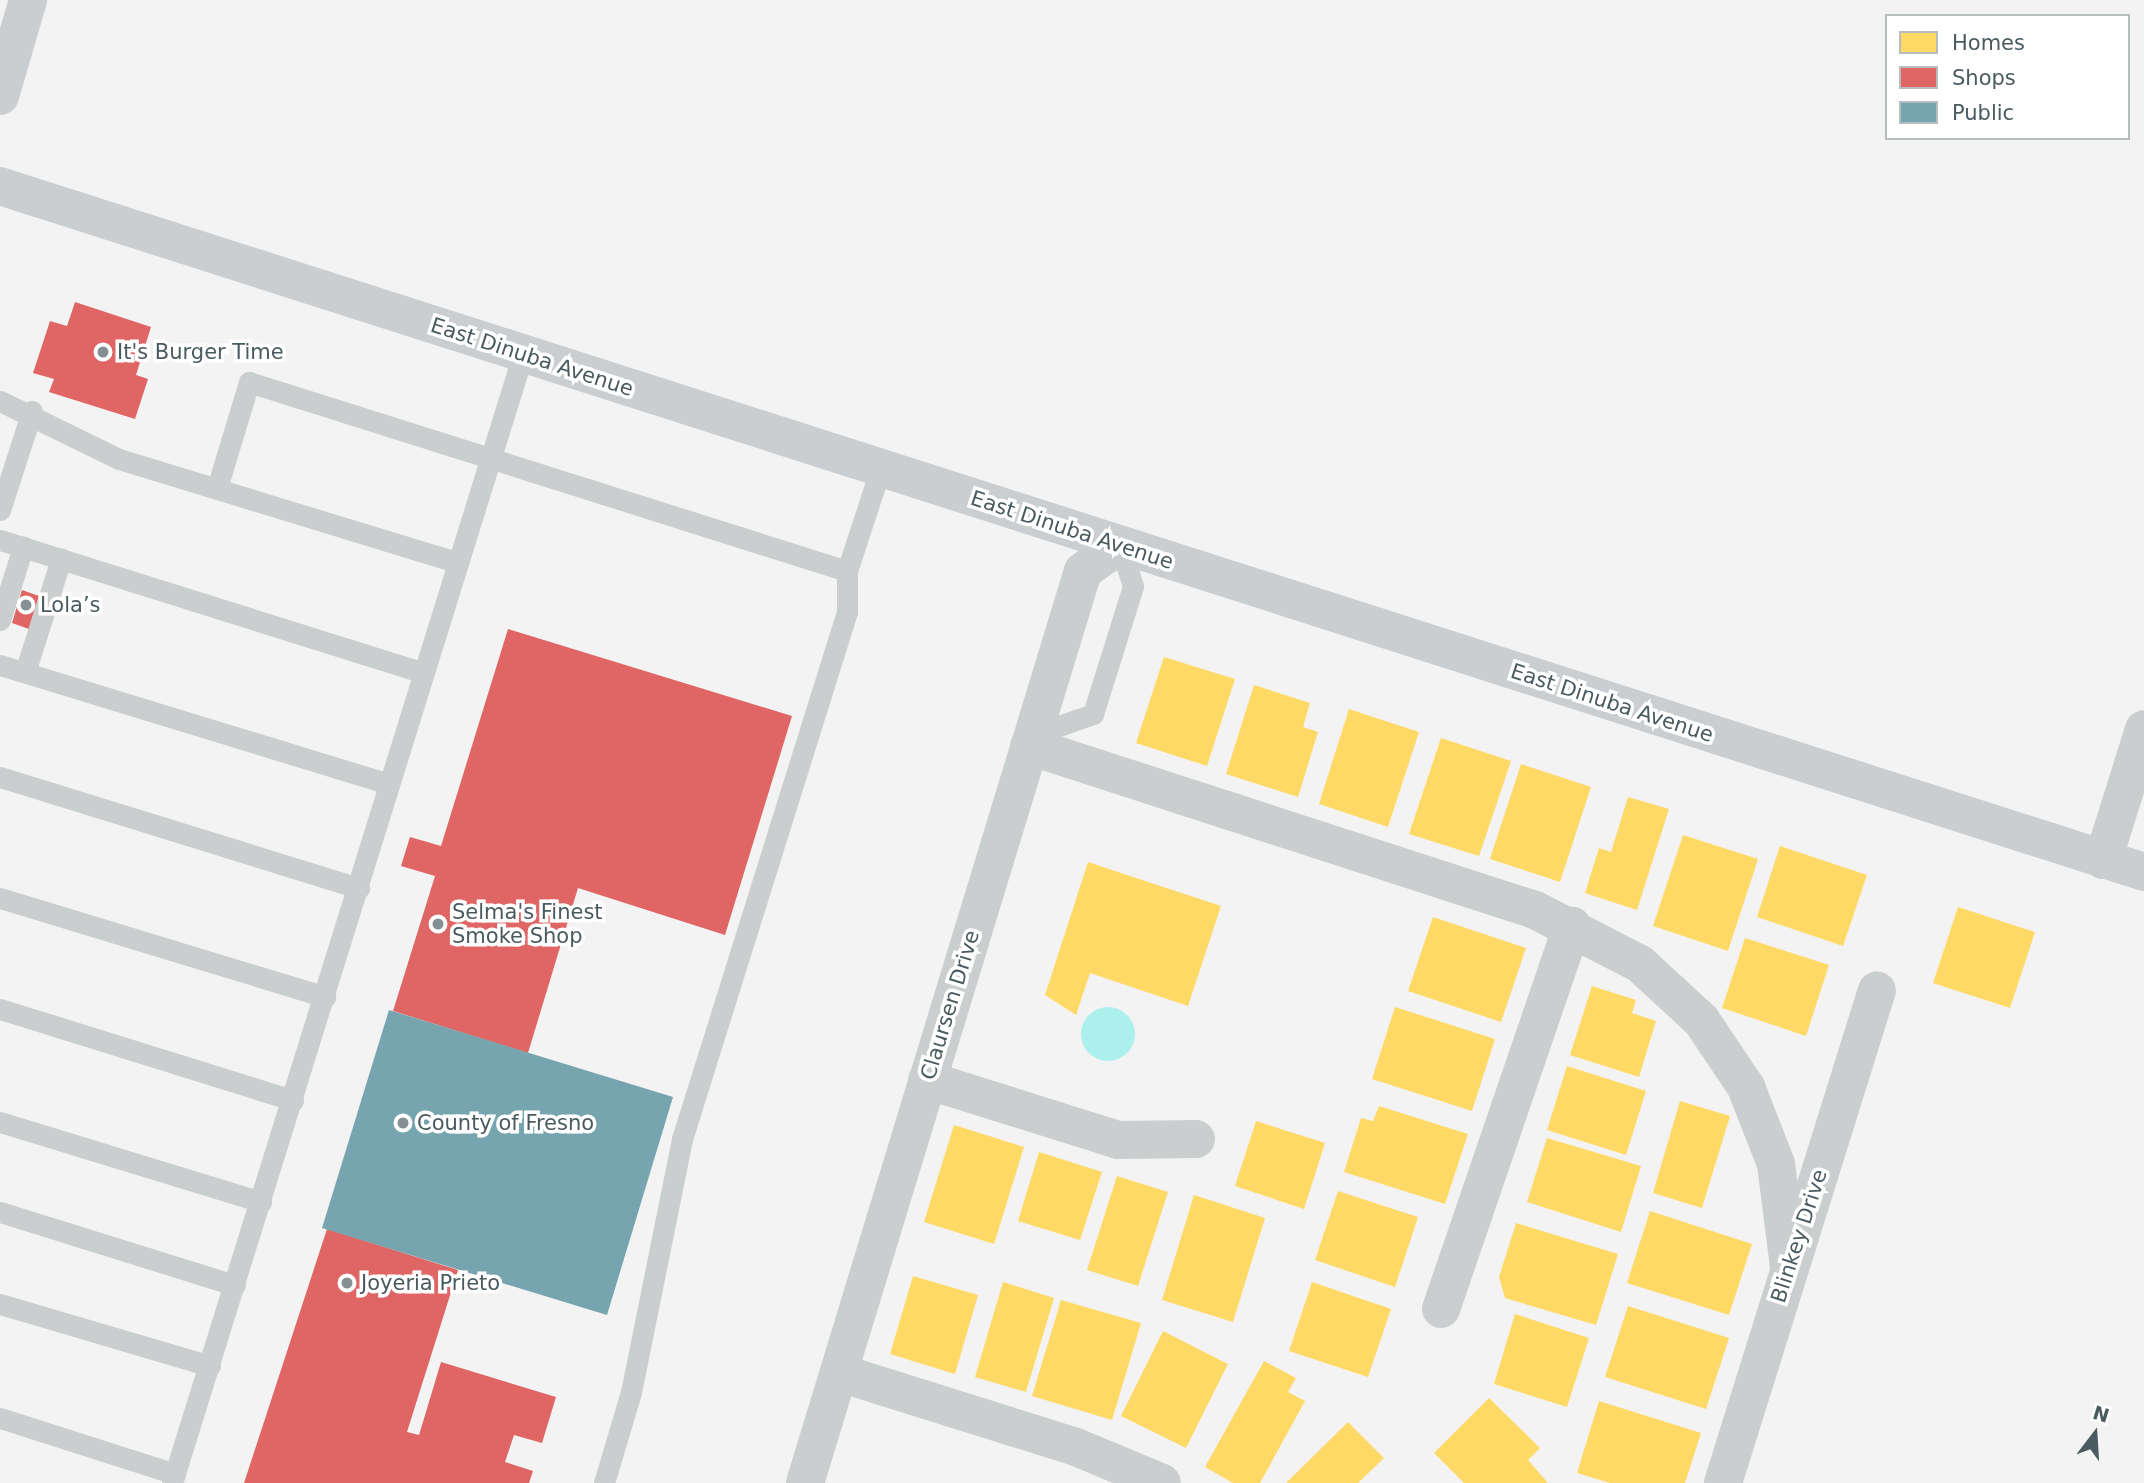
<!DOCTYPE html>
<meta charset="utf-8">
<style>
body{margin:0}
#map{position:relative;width:2144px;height:1483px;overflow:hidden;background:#f3f3f3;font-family:"DejaVu Sans",sans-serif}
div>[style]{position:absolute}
.water>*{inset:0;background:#acf0ed}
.round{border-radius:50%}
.homes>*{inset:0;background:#ffd966}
.shops>*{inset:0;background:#e06666}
.public>*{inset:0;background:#76a5af}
.lane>*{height:21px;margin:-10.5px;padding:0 10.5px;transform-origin:10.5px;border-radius:10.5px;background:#cacece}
.street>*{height:38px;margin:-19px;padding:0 19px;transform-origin:19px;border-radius:19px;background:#cacece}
.secondary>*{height:38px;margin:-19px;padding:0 19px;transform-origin:19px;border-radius:19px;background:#caced0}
.dots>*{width:19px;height:19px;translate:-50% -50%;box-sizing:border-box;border:4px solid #fff;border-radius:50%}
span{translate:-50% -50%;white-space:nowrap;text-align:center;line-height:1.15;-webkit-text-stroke:7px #fff;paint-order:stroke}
.poi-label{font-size:21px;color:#495b60}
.left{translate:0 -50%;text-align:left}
.street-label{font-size:21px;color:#495b60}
.legend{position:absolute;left:1885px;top:14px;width:245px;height:126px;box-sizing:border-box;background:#fff;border:2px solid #b6bdbf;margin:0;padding:9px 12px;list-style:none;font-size:21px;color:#495b60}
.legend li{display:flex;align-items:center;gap:14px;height:35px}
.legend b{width:35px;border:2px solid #b6bdbf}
.north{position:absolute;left:2060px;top:1399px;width:70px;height:70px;-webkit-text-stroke:5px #fff;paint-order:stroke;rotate:17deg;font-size:19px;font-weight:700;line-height:28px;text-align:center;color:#495b60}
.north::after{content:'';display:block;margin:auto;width:24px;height:32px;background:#495b60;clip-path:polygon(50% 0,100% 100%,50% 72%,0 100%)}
</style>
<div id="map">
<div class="water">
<i class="round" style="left:1081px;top:1007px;width:54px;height:54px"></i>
</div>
<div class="homes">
<i style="clip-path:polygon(1164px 657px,1235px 679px,1207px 766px,1136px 743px)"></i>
<i style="clip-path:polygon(1254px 685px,1310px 703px,1303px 727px,1318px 732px,1298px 797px,1226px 774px)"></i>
<i style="clip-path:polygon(1349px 709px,1419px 732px,1388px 827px,1319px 804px)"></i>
<i style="clip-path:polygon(1441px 738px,1511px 761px,1479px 856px,1409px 834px)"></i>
<i style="clip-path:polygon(1521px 764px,1591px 787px,1560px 882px,1490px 859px)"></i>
<i style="clip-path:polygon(1628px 797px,1669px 809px,1637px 910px,1585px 893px,1599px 848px,1611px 852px)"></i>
<i style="clip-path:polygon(1683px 835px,1758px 859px,1728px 951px,1653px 926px)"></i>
<i style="clip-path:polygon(1780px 846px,1867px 875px,1843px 946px,1757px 917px)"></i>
<i style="clip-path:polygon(1088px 862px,1221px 906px,1188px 1006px,1090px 973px,1076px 1015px,1045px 995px)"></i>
<i style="clip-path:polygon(1958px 907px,2035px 932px,2010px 1008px,1933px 983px)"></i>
<i style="clip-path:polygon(1433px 917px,1526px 948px,1501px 1022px,1408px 991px)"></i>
<i style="clip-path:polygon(1745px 938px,1829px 965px,1806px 1036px,1722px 1008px)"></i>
<i style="clip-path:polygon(1592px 986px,1636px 1000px,1632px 1013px,1656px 1021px,1639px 1077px,1570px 1055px)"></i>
<i style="clip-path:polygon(1395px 1007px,1495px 1039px,1472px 1111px,1372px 1079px)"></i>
<i style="clip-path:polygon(1567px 1066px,1646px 1091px,1626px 1155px,1547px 1130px)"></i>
<i style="clip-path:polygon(1680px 1101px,1730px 1116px,1702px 1208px,1653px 1193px)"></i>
<i style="clip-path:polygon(1379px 1106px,1468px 1134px,1445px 1204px,1344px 1172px,1361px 1118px,1373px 1121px)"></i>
<i style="clip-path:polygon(1256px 1121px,1325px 1143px,1304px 1209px,1235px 1186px)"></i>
<i style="clip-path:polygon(954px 1125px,1024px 1147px,994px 1244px,924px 1222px)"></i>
<i style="clip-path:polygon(1547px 1138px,1641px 1166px,1621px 1232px,1527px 1202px)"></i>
<i style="clip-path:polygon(1039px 1152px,1102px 1172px,1080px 1240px,1018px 1221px)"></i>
<i style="clip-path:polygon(1117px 1176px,1168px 1192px,1138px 1286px,1087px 1270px)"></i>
<i style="clip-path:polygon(1338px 1191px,1418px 1217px,1395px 1287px,1315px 1260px)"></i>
<i style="clip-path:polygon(1194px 1195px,1265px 1218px,1233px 1322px,1162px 1300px)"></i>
<i style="clip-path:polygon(1650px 1211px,1752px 1244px,1729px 1315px,1627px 1283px)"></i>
<i style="clip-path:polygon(1516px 1223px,1618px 1254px,1596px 1325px,1505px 1298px,1499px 1277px)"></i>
<i style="clip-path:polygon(913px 1276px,978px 1295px,955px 1374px,890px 1354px)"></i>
<i style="clip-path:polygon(1003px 1282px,1054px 1298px,1026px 1392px,975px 1377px)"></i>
<i style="clip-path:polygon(1312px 1282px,1391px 1309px,1368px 1377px,1289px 1351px)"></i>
<i style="clip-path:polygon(1061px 1300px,1141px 1323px,1112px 1420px,1032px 1396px)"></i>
<i style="clip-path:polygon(1628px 1306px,1729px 1338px,1706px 1409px,1605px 1377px)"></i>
<i style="clip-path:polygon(1515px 1314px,1589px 1338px,1567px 1407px,1494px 1384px)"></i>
<i style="clip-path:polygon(1163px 1331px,1228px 1364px,1186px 1448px,1121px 1416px)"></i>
<i style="clip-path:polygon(1264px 1361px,1296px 1378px,1288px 1392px,1305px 1401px,1260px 1483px,1233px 1483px,1205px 1467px)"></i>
<i style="clip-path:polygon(1489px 1398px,1540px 1448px,1528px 1460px,1548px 1483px,1464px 1483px,1434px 1453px)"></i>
<i style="clip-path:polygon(1599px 1401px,1701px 1433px,1685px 1483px,1610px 1483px,1577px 1473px)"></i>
<i style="clip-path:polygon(1348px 1422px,1384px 1458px,1358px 1483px,1286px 1483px)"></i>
</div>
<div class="shops">
<i style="clip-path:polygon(75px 302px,151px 327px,136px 375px,148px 379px,135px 419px,49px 392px,54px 379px,33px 373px,50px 321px,67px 326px)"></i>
<i style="clip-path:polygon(22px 590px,39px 596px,29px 629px,12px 623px)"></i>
<i style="clip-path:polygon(508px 629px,792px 716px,725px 935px,578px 888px,528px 1053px,393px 1011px,435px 876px,401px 866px,410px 837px,441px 846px)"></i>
<i style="clip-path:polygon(327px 1229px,458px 1270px,407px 1432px,419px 1435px,441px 1362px,556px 1397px,542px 1443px,514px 1435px,505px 1462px,533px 1471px,529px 1483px,244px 1483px)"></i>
</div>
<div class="public">
<i style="clip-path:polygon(389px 1010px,673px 1097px,607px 1315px,322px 1228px)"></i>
</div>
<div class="lane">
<i style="left:0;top:401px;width:132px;rotate:26deg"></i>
<i style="left:119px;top:459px;width:352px;rotate:17deg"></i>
<i style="left:217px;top:488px;width:111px;rotate:-73.2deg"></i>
<i style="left:249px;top:382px;width:627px;rotate:17.54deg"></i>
<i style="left:847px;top:571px;width:106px;rotate:-71.9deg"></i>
<i style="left:0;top:510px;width:104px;rotate:-72.1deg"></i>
<i style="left:0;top:540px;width:442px;rotate:17.4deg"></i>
<i style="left:0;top:620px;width:77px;rotate:-72.5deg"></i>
<i style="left:0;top:665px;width:407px;rotate:17deg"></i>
<i style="left:25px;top:672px;width:119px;rotate:-72.3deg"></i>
<i style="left:1033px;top:735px;width:64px;rotate:-19.3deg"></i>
<i style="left:1093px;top:714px;width:134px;rotate:-72.6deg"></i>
<i style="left:1133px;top:586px;width:43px;rotate:-107.6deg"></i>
<i style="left:0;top:777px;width:376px;rotate:17.2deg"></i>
<i style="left:0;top:898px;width:340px;rotate:16.9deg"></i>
<i style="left:0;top:1009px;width:307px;rotate:17.3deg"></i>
<i style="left:0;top:1122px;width:273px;rotate:17deg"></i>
<i style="left:0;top:1212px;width:246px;rotate:17.3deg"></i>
<i style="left:0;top:1304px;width:219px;rotate:16.4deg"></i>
<i style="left:0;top:1418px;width:184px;rotate:17.7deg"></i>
<i style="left:172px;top:1483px;width:1182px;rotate:-72.73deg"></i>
<i style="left:604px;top:1483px;width:95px;rotate:-73.5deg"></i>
<i style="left:631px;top:1392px;width:258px;rotate:-78.6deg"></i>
<i style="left:682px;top:1139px;width:552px;rotate:-72.62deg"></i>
<i style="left:847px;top:612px;width:41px;rotate:-90deg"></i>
</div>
<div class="street">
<i style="left:1029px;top:746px;width:532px;rotate:17.96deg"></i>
<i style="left:1535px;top:910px;width:118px;rotate:27.2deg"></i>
<i style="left:1640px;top:964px;width:83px;rotate:42.6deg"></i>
<i style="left:1701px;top:1020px;width:81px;rotate:56.1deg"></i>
<i style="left:1746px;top:1087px;width:83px;rotate:68.7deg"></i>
<i style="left:1776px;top:1164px;width:104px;rotate:82.8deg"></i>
<i style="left:2103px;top:860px;width:137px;rotate:-72.6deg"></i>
<i style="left:927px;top:1080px;width:200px;rotate:17.4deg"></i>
<i style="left:1118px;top:1140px;width:78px;rotate:-0.7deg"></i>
<i style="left:1441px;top:1309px;width:405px;rotate:-71.1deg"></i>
<i style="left:840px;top:1373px;width:247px;rotate:17.4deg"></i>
<i style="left:1076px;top:1447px;width:93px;rotate:22.7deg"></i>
<i style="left:805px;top:1483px;width:953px;rotate:-73.05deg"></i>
<i style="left:1083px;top:571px;width:45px;rotate:-35.1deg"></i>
<i style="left:1723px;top:1483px;width:516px;rotate:-72.65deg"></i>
</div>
<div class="secondary">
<i style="left:0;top:96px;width:100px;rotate:-73.7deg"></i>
<i style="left:0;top:186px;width:2251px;rotate:17.74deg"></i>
</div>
<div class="dots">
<i style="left:103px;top:352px;background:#849093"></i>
<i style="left:26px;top:605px;background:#849093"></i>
<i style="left:438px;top:924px;background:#849093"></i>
<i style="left:403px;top:1123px;background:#849093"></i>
<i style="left:347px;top:1283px;background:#849093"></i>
</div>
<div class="poi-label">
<span class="left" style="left:117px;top:352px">It's Burger Time</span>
<span class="left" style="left:40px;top:605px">Lola’s</span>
<span class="left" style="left:452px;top:924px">Selma's Finest<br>Smoke Shop</span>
<span class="left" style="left:417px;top:1123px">County of Fresno</span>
<span class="left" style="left:361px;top:1283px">Joyeria Prieto</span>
</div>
<div class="street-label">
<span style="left:532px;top:357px;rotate:18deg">East Dinuba Avenue</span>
<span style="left:1072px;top:530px;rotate:18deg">East Dinuba Avenue</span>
<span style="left:1612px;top:703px;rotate:18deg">East Dinuba Avenue</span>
<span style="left:950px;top:1005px;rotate:-73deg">Claursen Drive</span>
<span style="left:1799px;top:1236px;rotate:-72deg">Blinkey Drive</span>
</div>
<ul class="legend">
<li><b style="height:19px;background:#ffd966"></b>Homes</li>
<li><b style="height:19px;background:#e06666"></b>Shops</li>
<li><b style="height:19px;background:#76a5af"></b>Public</li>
</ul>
<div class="north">N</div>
</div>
